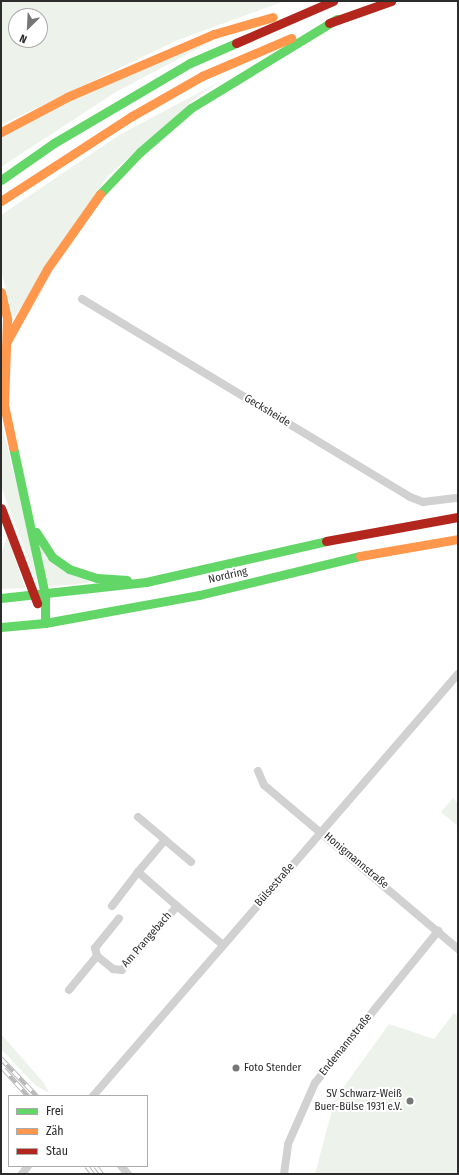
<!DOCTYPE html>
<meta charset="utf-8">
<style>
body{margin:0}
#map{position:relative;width:459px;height:1175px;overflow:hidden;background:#fff;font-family:"Fira Sans Condensed",sans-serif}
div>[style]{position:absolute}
.green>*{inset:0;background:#edf3ea}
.street>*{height:8px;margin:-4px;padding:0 4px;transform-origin:4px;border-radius:4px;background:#d1d1d1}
.fast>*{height:9px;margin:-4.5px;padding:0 4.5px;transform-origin:4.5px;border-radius:4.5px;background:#63d668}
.slow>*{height:9px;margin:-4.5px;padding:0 4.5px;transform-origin:4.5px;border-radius:4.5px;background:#ff974d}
.jam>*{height:9px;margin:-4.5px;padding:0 4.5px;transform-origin:4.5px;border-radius:4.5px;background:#b3261e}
.rail>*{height:4.5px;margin-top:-2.25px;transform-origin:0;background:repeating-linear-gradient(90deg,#fff 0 9px,#b8b8b8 0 18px);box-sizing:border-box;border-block:1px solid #b8b8b8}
.dots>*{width:11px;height:11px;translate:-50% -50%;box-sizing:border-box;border:2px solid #fff;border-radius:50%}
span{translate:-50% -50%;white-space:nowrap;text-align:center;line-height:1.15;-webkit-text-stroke:4px #fff;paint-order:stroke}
.street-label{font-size:11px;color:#2c2c2c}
.poi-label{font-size:11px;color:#2c2c2c}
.left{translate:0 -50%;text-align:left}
.right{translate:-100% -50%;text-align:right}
.frame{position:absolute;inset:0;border:2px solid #2c2c2c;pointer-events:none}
.legend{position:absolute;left:8px;top:1095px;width:140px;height:72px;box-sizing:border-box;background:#fff;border:1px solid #ababab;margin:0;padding:5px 7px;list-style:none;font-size:12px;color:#2c2c2c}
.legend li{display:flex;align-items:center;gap:8px;height:20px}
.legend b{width:20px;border:1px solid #ababab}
.north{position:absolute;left:8px;top:8px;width:40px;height:40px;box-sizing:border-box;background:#fff;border:1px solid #ababab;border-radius:50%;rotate:204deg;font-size:11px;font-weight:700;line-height:16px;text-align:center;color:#2c2c2c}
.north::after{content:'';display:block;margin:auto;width:14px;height:18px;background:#767676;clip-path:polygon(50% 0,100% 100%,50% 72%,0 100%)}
</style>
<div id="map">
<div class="green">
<i style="clip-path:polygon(evenodd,1px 1px,285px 1px,178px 40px,1px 125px,1px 1px,16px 16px,40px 16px,40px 40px,16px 40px,16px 16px)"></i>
<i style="clip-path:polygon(214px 40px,116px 92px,1px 167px,1px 137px,61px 105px)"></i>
<i style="clip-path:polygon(221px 81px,200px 95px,107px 177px,14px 318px,1px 271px,1px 215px,119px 135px)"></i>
<i style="clip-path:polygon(1px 420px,25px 520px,38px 587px,1px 486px)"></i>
<i style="clip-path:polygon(7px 535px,25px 588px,1px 589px,1px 557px)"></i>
<i style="clip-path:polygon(39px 544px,88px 581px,88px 583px,47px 587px)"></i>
<i style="clip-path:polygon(453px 798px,458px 803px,458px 826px,441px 812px)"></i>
<i style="clip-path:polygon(454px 1013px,458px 1016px,458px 1174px,315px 1174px,335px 1099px,389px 1024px,434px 1039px)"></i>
<i style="clip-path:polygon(1px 1034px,44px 1083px,49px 1093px,35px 1085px,1px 1049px)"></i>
</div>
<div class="street">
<i style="left:82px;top:299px;width:383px;rotate:31.1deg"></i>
<i style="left:410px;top:497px;width:14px;rotate:21deg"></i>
<i style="left:423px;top:502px;width:35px;rotate:-7deg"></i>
<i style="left:258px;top:771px;width:15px;rotate:67deg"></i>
<i style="left:264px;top:785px;width:254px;rotate:40.2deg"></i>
<i style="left:138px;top:817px;width:35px;rotate:40deg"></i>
<i style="left:165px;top:840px;width:42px;rotate:130.2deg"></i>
<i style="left:138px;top:872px;width:52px;rotate:41.1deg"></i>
<i style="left:165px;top:840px;width:34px;rotate:40deg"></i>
<i style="left:112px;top:906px;width:43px;rotate:-52.6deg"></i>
<i style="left:97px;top:956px;width:21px;rotate:39deg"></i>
<i style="left:113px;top:969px;width:9px;rotate:6deg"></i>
<i style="left:122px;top:970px;width:84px;rotate:-49.3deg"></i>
<i style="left:177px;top:906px;width:60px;rotate:40.3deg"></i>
<i style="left:69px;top:990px;width:44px;rotate:-50.5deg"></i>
<i style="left:97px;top:956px;width:8px;rotate:-104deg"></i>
<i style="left:95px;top:948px;width:38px;rotate:-51deg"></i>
<i style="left:93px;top:1096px;width:558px;rotate:-49.14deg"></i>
<i style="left:121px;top:1166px;width:11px;rotate:49deg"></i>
<i style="left:22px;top:1174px;width:10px;rotate:-53deg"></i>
<i style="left:284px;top:1174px;width:30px;rotate:-82deg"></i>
<i style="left:288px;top:1144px;width:67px;rotate:-66.1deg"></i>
<i style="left:315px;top:1083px;width:196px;rotate:-51deg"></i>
</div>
<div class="fast">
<i style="left:1px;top:180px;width:65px;rotate:-34.9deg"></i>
<i style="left:54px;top:143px;width:158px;rotate:-30.5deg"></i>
<i style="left:190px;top:63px;width:50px;rotate:-23.5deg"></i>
<i style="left:100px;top:194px;width:58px;rotate:-46.4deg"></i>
<i style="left:140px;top:152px;width:67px;rotate:-40.8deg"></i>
<i style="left:191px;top:108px;width:171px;rotate:-31.4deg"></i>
<i style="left:13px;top:447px;width:151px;rotate:77.8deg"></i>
<i style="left:45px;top:595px;width:28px;rotate:90deg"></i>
<i style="left:36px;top:532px;width:30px;rotate:57deg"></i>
<i style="left:52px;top:557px;width:21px;rotate:35deg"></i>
<i style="left:69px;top:569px;width:29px;rotate:18deg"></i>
<i style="left:97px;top:578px;width:30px;rotate:4deg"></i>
<i style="left:1px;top:598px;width:146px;rotate:-6.3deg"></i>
<i style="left:146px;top:582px;width:185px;rotate:-12.8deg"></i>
<i style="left:1px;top:627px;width:44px;rotate:-5.2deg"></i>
<i style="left:45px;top:623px;width:157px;rotate:-10.3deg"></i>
<i style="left:199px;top:595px;width:166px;rotate:-13.6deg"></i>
</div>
<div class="slow">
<i style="left:1px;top:132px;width:75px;rotate:-27.9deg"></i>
<i style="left:67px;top:97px;width:160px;rotate:-23.2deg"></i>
<i style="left:214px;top:34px;width:61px;rotate:-16.1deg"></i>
<i style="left:1px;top:201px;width:156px;rotate:-33deg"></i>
<i style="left:132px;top:116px;width:81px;rotate:-29.7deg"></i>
<i style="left:202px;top:76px;width:97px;rotate:-23.1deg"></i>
<i style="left:1px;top:292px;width:28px;rotate:77deg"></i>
<i style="left:7px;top:319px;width:86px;rotate:92deg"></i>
<i style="left:4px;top:405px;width:43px;rotate:77.9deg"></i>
<i style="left:7px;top:341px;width:82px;rotate:-60.9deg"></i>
<i style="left:47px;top:269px;width:92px;rotate:-54.8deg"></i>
<i style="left:360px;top:556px;width:99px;rotate:-9.8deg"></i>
</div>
<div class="jam">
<i style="left:329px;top:23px;width:66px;rotate:-19.5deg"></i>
<i style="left:236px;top:43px;width:106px;rotate:-23.4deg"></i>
<i style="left:1px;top:508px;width:102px;rotate:69.2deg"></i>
<i style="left:326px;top:541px;width:134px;rotate:-10.3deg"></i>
</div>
<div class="rail">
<i style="left:1px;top:1058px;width:52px;rotate:46.5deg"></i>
<i style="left:4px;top:1069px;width:36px;rotate:48deg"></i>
<i style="left:87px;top:1166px;width:10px;rotate:53deg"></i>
<i style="left:96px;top:1166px;width:10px;rotate:53deg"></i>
</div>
<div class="dots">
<i style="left:236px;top:1068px;background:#767676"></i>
<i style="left:410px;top:1101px;background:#767676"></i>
</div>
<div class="street-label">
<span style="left:267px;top:411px;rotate:31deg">Gecksheide</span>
<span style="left:228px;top:576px;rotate:-13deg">Nordring</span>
<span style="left:356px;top:861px;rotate:40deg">Honigmannstraße</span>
<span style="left:275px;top:885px;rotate:-49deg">Bülsestraße</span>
<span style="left:147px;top:940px;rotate:-49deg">Am Prangebach</span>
<span style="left:346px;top:1045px;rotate:-51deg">Endemannstraße</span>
</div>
<div class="poi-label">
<span class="left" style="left:244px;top:1068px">Foto Stender</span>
<span class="right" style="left:402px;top:1101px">SV Schwarz-Weiß<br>Buer-Bülse 1931 e.V.</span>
</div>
<div class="frame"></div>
<ul class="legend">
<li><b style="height:5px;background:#63d668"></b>Frei</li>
<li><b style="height:5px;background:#ff974d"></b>Zäh</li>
<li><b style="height:5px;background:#b3261e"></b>Stau</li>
</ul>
<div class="north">N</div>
</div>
